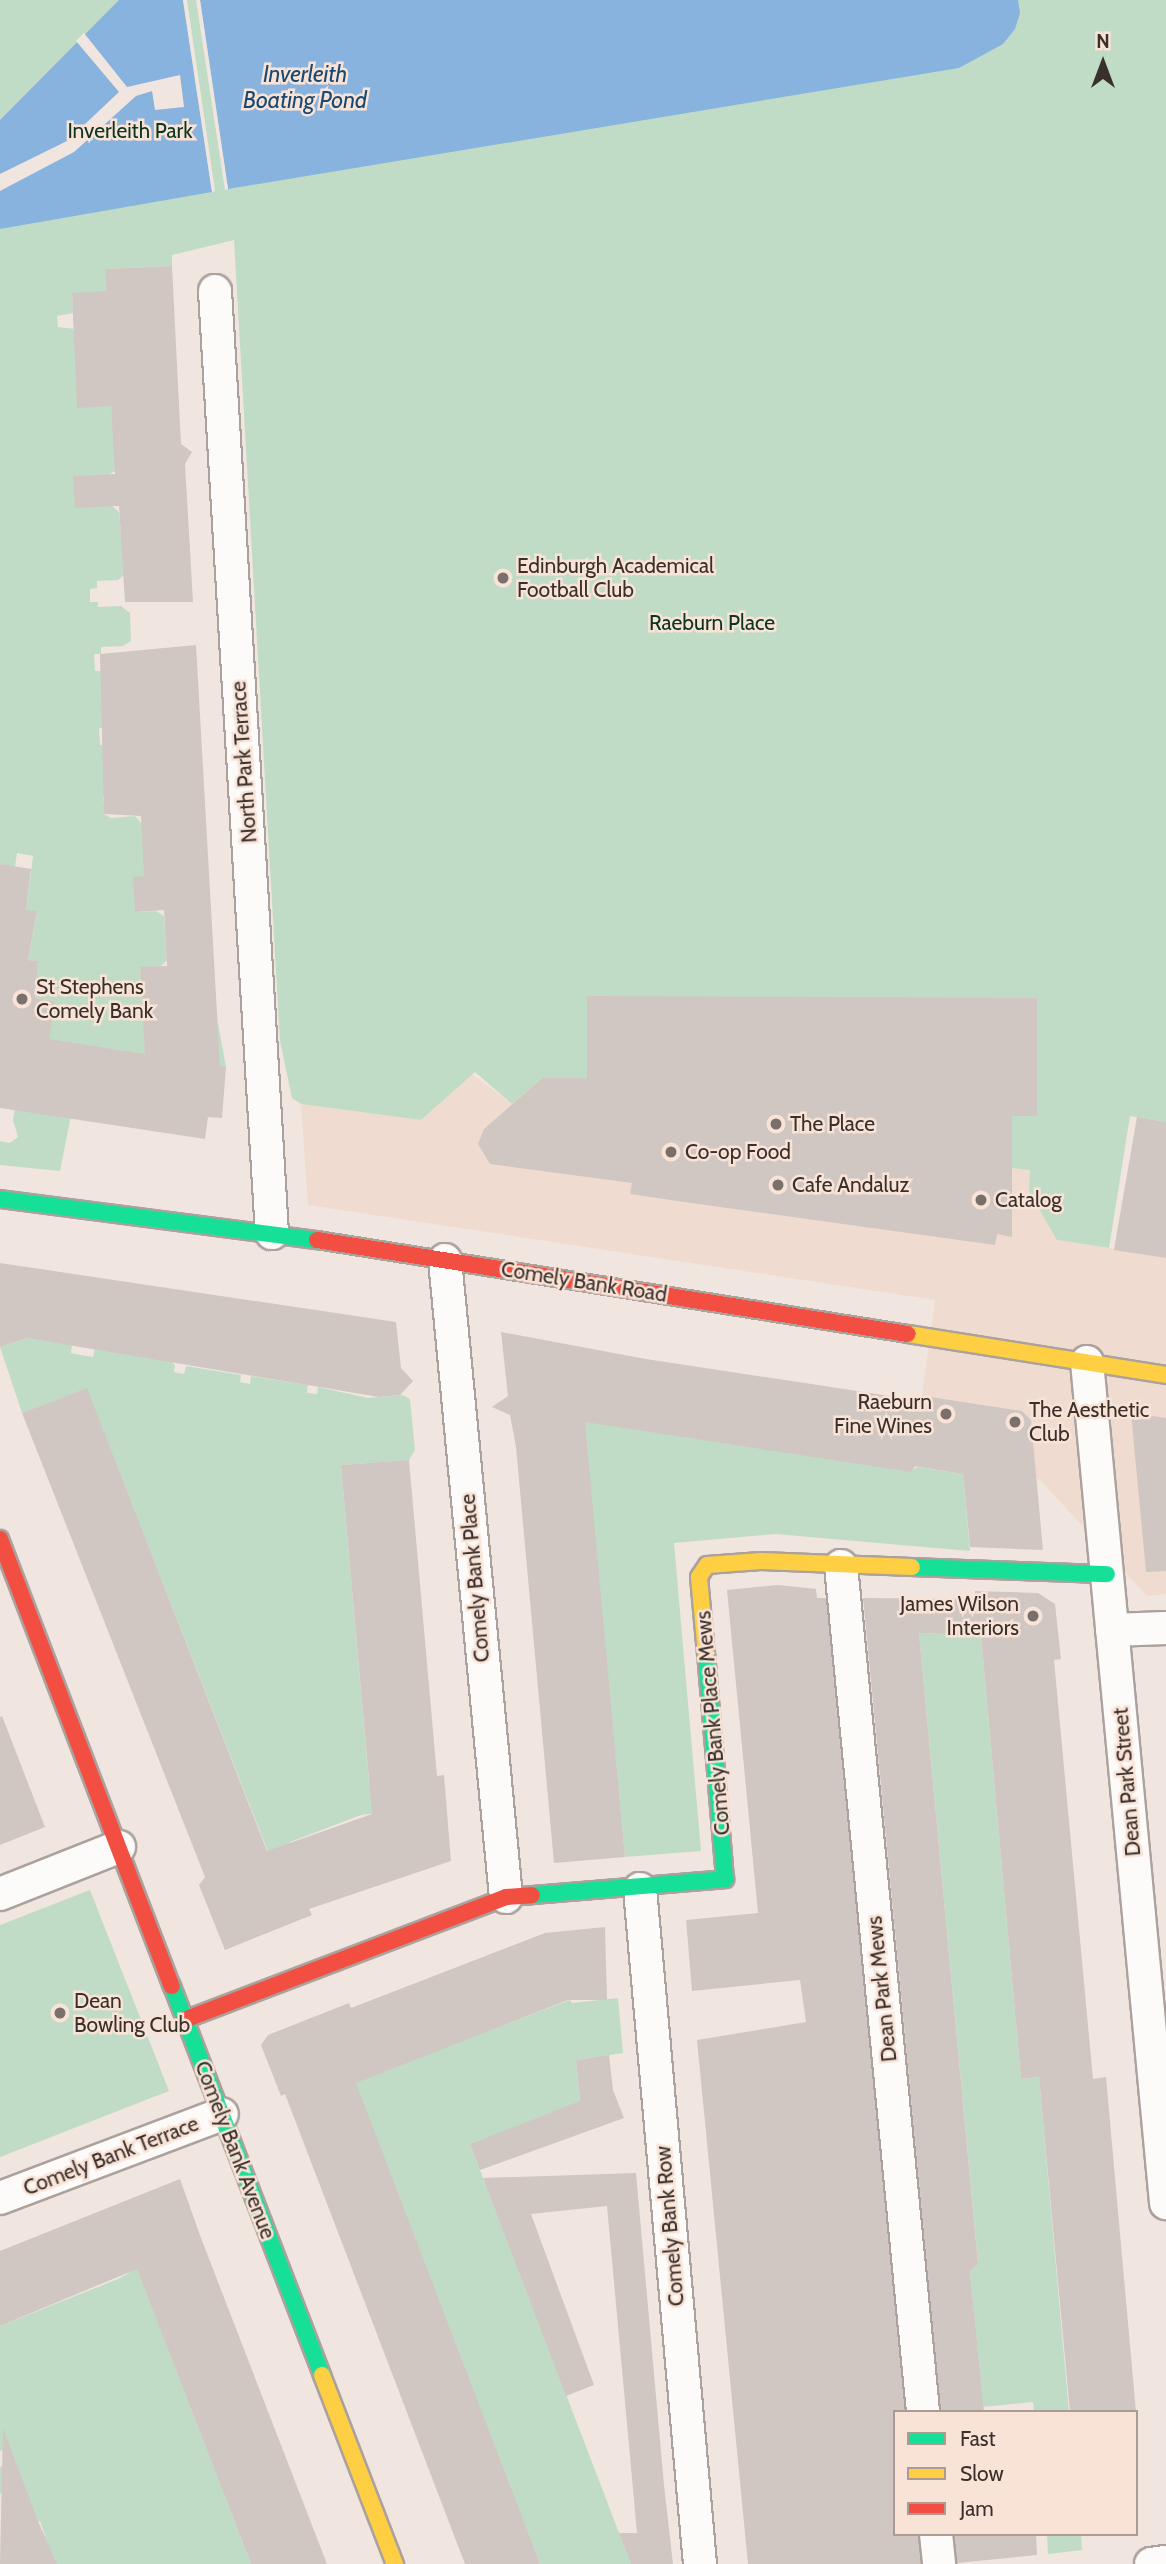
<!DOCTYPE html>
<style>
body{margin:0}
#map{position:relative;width:1166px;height:2564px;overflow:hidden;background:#f1e5df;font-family:Cabin,sans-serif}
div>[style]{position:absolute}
.built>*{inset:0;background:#f0dbd0}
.green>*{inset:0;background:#c1dcc6}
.water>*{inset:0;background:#88b3de}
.pier>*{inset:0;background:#f1e5df}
.building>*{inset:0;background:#d0c7c2}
.roads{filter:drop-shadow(2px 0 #aba19d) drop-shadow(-2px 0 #aba19d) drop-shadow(0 2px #aba19d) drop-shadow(0 -2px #aba19d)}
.street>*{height:32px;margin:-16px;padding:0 16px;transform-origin:16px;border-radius:16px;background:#fdfbfa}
.fast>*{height:16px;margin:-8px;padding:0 8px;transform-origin:8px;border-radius:8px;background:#16e098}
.slow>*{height:16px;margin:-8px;padding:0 8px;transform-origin:8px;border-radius:8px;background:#ffcf43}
.jam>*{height:16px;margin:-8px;padding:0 8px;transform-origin:8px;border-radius:8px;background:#f24e42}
.dots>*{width:19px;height:19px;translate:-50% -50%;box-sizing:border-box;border:4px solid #f9e3d7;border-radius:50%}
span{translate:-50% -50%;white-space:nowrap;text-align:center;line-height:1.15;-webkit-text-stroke:5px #f9e3d7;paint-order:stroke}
.park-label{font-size:21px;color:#0a3521}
.poi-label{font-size:21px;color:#39302c}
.left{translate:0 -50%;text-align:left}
.right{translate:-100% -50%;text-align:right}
.street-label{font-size:21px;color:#39302c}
.water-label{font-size:23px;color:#184973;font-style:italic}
.legend{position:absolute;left:893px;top:2410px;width:245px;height:126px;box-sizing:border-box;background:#f9e3d7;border:2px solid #ac9b93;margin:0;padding:9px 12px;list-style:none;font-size:21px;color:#39302c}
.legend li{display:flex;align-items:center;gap:14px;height:35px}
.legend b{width:35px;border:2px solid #ac9b93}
.north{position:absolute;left:1068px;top:28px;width:70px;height:70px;-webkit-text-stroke:5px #f9e3d7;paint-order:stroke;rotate:0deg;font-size:19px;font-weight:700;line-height:28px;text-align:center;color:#39302c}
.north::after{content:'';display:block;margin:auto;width:24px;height:32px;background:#39302c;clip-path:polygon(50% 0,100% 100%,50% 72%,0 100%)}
</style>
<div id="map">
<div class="built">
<i style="clip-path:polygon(472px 1074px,512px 1104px,542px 1078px,1012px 1080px,1030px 1170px,1057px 1240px,1114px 1249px,1137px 1117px,1166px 1122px,1166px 1594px,1147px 1596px,1039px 1479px,965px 1484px,912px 1470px,935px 1300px,308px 1205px,301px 1104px,421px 1120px)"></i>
</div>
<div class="green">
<i style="clip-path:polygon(0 0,1166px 0,1166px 1122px,1130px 1116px,1109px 1248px,1057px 1240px,1029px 1192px,1030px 1170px,1012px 1168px,1012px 1080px,542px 1078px,512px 1104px,475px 1072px,421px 1120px,301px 1104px,292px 1098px,280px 1041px,234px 240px,172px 255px,172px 266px,105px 269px,106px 293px,72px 293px,73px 313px,57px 316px,58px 327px,95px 331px,111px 405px,117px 470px,110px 474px,112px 506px,119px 512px,121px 535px,188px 532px,190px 549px,127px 552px,127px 572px,118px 580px,97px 581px,97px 588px,90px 589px,90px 602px,98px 602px,98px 607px,121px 606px,130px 613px,131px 641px,123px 646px,101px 647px,101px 654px,94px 654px,95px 671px,102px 671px,106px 727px,99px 728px,100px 745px,107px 745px,110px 796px,103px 797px,104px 805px,104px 814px,111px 818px,135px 816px,141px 823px,206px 834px,135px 912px,156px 911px,164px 916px,167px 960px,161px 966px,140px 968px,142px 1001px,171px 1026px,218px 1023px,226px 1067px,85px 1045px,60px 1171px,0 1165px,0 1141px,10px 1143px,18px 1137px,13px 1120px,24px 1058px,55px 1001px,35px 998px,37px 961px,28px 960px,37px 912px,26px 910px,33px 856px,17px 853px,15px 867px,0 864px)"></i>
<i style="clip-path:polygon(27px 1338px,72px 1345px,71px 1353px,81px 1355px,93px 1357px,95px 1348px,168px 1359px,175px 1365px,174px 1372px,184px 1374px,186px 1366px,192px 1367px,241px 1375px,240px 1382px,250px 1384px,251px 1376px,308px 1385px,307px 1393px,317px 1394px,318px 1387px,368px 1398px,402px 1395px,410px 1399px,415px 1450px,409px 1460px,341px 1465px,369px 1782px,386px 1812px,361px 1815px,290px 1842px,287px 1851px,270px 1857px,90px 1397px,78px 1392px,22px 1413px,0 1347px)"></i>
<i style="clip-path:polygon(576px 1407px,912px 1470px,918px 1467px,963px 1474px,970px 1551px,775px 1534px,674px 1543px,701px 1851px,625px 1857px,595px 1541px)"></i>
<i style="clip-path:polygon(919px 1633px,981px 1635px,1021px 2079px,1039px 2077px,1069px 2412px,1034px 2412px,1033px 2402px,983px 2407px,970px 2271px,978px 2263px)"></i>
<i style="clip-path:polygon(90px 1890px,169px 2091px,0 2157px,0 1925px)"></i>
<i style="clip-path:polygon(618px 1998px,623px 2053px,576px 2060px,580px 2102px,470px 2144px,631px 2564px,540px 2564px,343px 2066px,472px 2037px,570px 2000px,572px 2003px)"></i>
<i style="clip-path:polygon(135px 2264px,144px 2277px,142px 2281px,251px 2564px,57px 2564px,17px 2547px,45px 2536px,40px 2521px,11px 2532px,1px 2506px,8px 2506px,24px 2485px,0 2494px,0 2467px,14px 2461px,9px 2448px,0 2451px,0 2326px,118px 2279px,132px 2271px)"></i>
<i style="clip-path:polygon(1047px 2534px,1081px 2534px,1082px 2550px,1048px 2554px)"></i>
</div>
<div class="water">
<i style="clip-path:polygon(119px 0,183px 0,212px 192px,0 229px,0 120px)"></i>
<i style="clip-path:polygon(200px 0,1018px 0,1020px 13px,1015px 29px,1003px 44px,959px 68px,228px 189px)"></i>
</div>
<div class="pier">
<i style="clip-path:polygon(183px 0,187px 0,215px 191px,212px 192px)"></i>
<i style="clip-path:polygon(196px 0,200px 0,228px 189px,225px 190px)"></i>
<i style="clip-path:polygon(84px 33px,127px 87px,180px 75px,184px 107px,155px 110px,152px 91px,136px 96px,74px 152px,0 191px,0 174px,67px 141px,119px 92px,76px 41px)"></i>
</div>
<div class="building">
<i style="clip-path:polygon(172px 266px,181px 444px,192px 452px,185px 464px,193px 602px,125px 602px,119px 506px,75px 508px,73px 476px,115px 474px,111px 406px,77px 408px,72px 293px,106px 291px,105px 269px)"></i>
<i style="clip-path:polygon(196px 645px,220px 1066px,226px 1067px,222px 1118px,208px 1117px,205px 1139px,0 1108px,0 864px,31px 869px,26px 910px,37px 911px,28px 960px,38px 961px,35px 998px,55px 1001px,49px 1039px,145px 1054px,140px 967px,167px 966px,164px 910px,135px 912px,133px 877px,144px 876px,141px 816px,104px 814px,100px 654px)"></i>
<i style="clip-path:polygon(587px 996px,1037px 998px,1037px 1116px,1012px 1116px,1012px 1237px,997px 1234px,995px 1245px,698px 1204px,630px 1194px,632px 1183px,490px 1164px,478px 1144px,484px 1129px,542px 1078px,587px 1078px)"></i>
<i style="clip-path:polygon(1137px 1117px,1166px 1122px,1166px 1258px,1114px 1250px)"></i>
<i style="clip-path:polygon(0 1263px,396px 1322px,401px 1368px,413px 1381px,400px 1395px,379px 1397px,27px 1338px,0 1347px)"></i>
<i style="clip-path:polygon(501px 1332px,646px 1359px,923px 1401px,924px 1396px,1022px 1411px,1031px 1420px,1043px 1550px,970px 1547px,963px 1474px,915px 1466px,911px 1472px,585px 1422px,625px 1857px,554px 1863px,516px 1447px,510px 1415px,492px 1407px,508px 1396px)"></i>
<i style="clip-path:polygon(87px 1388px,267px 1851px,372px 1814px,341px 1465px,409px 1460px,437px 1776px,444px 1775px,451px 1861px,309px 1909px,312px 1915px,225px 1950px,199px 1885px,205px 1877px,22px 1413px)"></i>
<i style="clip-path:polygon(1131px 1413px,1166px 1418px,1166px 1571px,1146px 1572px)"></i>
<i style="clip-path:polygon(778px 1585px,816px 1589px,817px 1598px,826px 1598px,905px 2412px,895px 2412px,895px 2534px,918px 2534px,921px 2564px,748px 2564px,697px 2040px,806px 2022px,800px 1980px,692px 1991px,686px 1920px,758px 1913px,727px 1590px)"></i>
<i style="clip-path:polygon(975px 1591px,1038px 1593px,1055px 1604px,1061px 1659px,1054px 1660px,1093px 2079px,1106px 2077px,1136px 2412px,1070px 2412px,1039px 2077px,1021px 2079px,981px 1635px,919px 1633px,978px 2264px,970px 2271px,984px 2412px,941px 2412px,863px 1598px,975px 1599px)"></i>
<i style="clip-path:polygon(2px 1716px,45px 1827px,0 1845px,0 1717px)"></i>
<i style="clip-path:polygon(605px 1927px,607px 2000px,568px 2000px,356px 2083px,540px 2564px,465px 2564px,285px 2094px,281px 2096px,261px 2045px,268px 2035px,349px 2003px,351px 2008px,545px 1933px)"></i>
<i style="clip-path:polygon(609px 2055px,613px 2090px,624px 2118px,480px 2170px,470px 2144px,580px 2101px,576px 2060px)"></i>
<i style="clip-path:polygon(636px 2173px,664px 2485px,673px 2564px,631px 2564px,619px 2533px,637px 2533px,607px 2206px,531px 2214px,594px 2385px,566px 2396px,483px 2178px)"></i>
<i style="clip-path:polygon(180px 2179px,201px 2238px,327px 2564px,251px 2564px,137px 2269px,0 2326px,0 2251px)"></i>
<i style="clip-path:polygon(3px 2428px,38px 2521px,57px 2564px,0 2564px)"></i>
<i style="clip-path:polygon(954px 2534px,1036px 2534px,1037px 2555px,957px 2563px)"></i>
</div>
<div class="roads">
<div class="street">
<i style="left:215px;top:291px;width:944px;rotate:86.54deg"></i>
<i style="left:445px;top:1260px;width:640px;rotate:84.53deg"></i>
<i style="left:1087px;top:1362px;width:845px;rotate:84.63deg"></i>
<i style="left:841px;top:1566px;width:850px;rotate:84.46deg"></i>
<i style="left:1112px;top:1630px;width:54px;rotate:-2.1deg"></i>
<i style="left:640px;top:1889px;width:678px;rotate:84.92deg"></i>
<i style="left:0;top:1894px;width:128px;rotate:-21.6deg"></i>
<i style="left:0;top:2198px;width:237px;rotate:-20.7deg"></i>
<i style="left:936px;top:2534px;width:30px;rotate:84deg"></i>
<i style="left:1151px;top:2564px;width:15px;rotate:-8deg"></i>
</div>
<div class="fast">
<i style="left:0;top:1199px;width:320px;rotate:7.4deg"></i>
<i style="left:912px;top:1567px;width:195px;rotate:2.1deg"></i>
<i style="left:532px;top:1895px;width:194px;rotate:-4.7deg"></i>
<i style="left:725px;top:1879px;width:226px;rotate:-94.8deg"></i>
<i style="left:172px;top:1986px;width:417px;rotate:68.9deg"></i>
</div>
<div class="slow">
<i style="left:908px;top:1334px;width:261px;rotate:9deg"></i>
<i style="left:706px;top:1654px;width:77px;rotate:-95.2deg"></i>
<i style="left:699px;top:1577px;width:14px;rotate:-56deg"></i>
<i style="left:707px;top:1565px;width:54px;rotate:-4.2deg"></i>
<i style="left:761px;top:1561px;width:151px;rotate:2.3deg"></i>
<i style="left:322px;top:2375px;width:203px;rotate:68.9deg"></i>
</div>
<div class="jam">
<i style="left:317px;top:1240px;width:598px;rotate:9.04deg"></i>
<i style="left:0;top:1539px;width:479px;rotate:69deg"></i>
<i style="left:184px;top:2020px;width:345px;rotate:-20.9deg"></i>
<i style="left:506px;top:1897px;width:26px;rotate:-4deg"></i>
</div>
</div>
<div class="dots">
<i style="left:503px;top:578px;background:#796f6b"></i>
<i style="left:22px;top:999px;background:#796f6b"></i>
<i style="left:776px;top:1124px;background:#796f6b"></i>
<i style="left:671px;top:1152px;background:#796f6b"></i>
<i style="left:778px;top:1185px;background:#796f6b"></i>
<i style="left:981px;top:1200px;background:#796f6b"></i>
<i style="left:946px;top:1414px;background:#796f6b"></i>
<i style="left:1015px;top:1422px;background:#796f6b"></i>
<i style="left:1033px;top:1616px;background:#796f6b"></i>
<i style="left:60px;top:2013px;background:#796f6b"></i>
</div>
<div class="park-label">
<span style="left:130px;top:131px">Inverleith Park</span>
<span style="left:712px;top:623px">Raeburn Place</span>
</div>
<div class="poi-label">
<span class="left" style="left:517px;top:578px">Edinburgh Academical<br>Football Club</span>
<span class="left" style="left:36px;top:999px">St Stephens<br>Comely Bank</span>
<span class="left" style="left:790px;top:1124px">The Place</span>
<span class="left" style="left:685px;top:1152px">Co-op Food</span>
<span class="left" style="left:792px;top:1185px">Cafe Andaluz</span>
<span class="left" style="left:995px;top:1200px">Catalog</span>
<span class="right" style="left:932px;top:1414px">Raeburn<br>Fine Wines</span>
<span class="left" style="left:1029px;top:1422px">The Aesthetic<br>Club</span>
<span class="right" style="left:1019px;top:1616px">James Wilson<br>Interiors</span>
<span class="left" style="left:74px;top:2013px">Dean<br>Bowling Club</span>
</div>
<div class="street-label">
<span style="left:244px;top:762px;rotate:-94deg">North Park Terrace</span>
<span style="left:584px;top:1282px;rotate:9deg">Comely Bank Road</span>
<span style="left:475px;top:1578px;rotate:-95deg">Comely Bank Place</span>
<span style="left:713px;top:1723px;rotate:-95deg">Comely Bank Place Mews</span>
<span style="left:1127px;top:1782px;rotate:-95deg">Dean Park Street</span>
<span style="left:882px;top:1989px;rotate:-96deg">Dean Park Mews</span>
<span style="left:235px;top:2150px;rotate:69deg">Comely Bank Avenue</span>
<span style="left:111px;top:2156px;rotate:-21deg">Comely Bank Terrace</span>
<span style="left:670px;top:2226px;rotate:-95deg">Comely Bank Row</span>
</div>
<div class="water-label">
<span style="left:305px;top:87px">Inverleith<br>Boating Pond</span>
</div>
<ul class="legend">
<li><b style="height:9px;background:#16e098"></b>Fast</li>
<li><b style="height:9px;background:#ffcf43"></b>Slow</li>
<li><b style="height:9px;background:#f24e42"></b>Jam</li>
</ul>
<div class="north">N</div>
</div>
